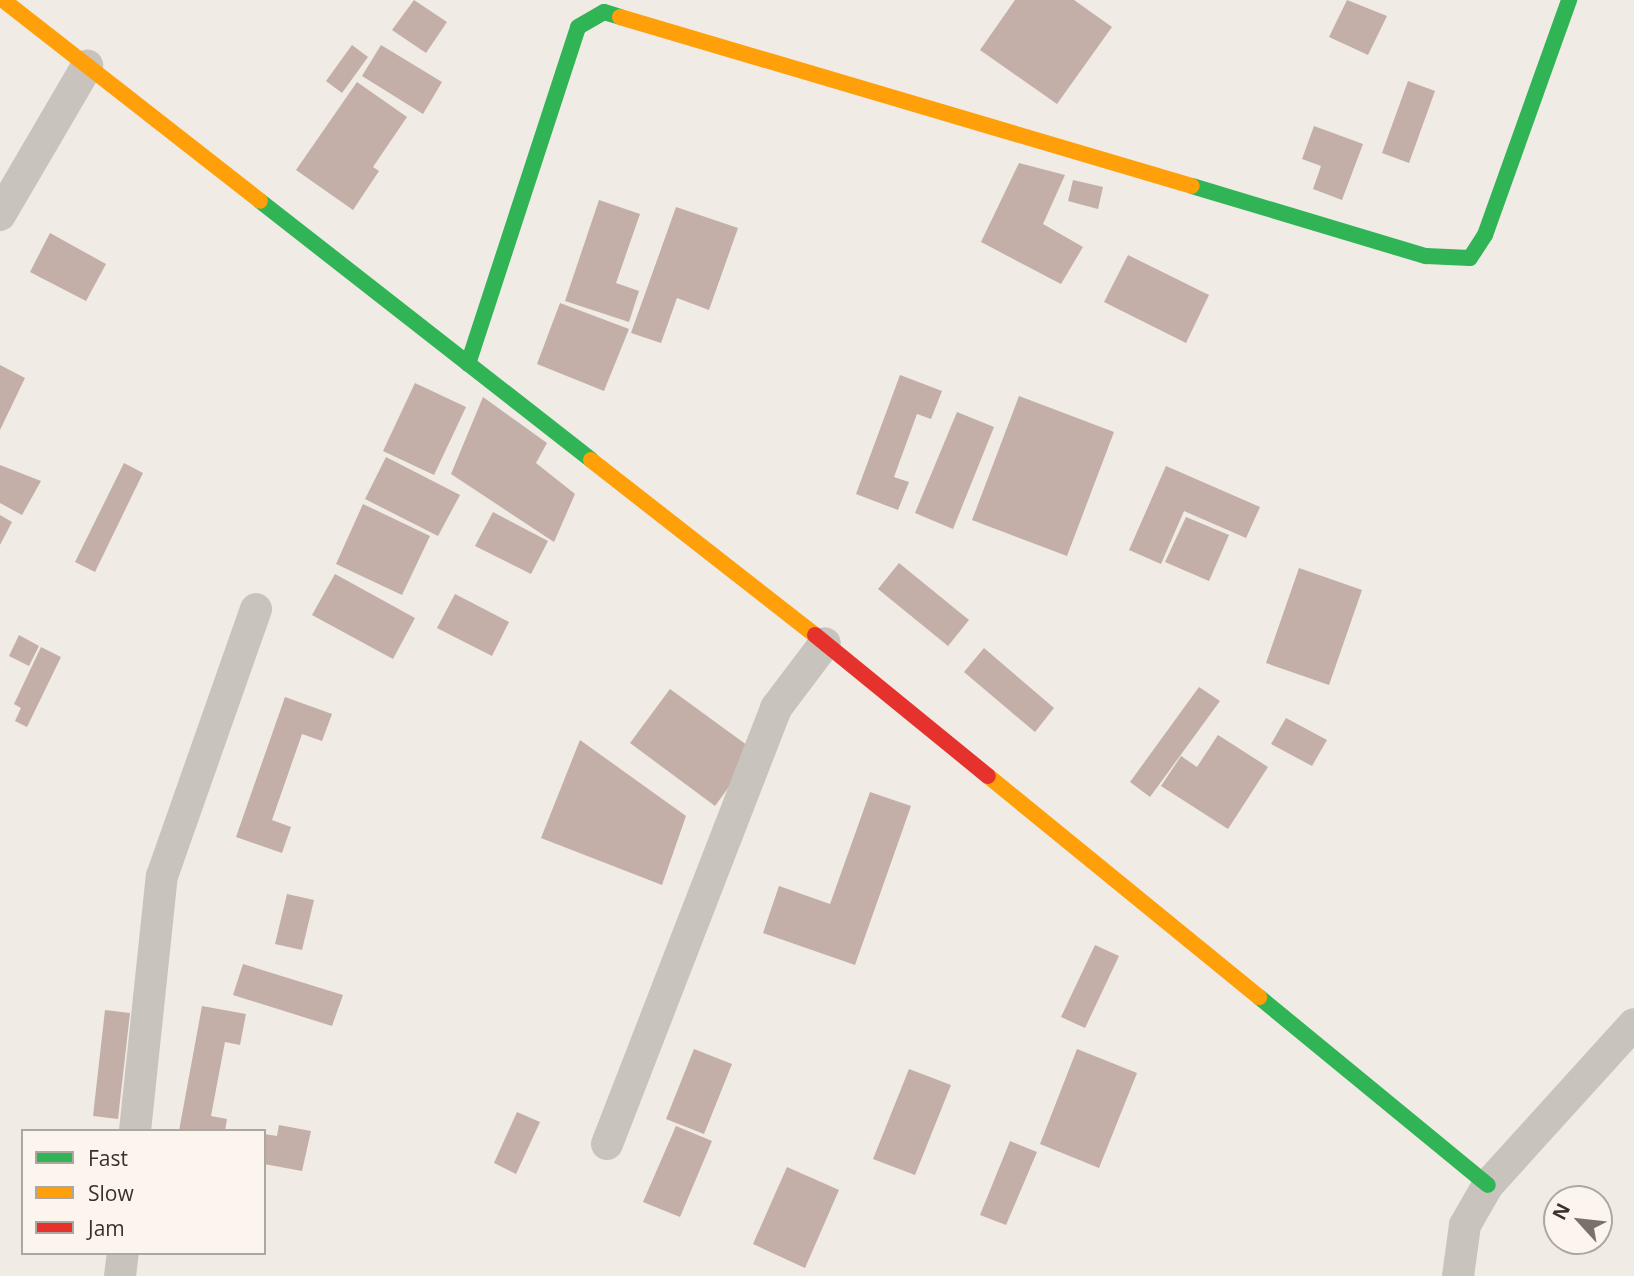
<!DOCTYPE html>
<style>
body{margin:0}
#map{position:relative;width:1634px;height:1276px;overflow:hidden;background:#f0ebe5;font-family:"Open Sans",sans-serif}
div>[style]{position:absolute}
.building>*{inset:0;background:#c3afa7}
.street>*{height:32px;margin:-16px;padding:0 16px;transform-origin:16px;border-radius:16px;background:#c9c3be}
.fast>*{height:16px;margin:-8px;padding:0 8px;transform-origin:8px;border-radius:8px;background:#30b455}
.slow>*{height:16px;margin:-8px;padding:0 8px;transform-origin:8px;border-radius:8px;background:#ff9f0a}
.jam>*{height:16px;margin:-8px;padding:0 8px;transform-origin:8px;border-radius:8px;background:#e5322d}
span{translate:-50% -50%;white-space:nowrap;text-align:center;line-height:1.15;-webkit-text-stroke:5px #fbf5ee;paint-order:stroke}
.legend{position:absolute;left:21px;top:1129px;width:245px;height:126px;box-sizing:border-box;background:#fbf5ee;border:2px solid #aea6a0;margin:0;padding:9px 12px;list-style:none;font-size:21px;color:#3b302b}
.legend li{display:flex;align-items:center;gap:14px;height:35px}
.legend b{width:35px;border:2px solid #aea6a0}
.north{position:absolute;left:1543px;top:1185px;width:70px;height:70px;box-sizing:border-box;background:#fbf5ee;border:2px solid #aea6a0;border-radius:50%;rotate:297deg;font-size:19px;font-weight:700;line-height:28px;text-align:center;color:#3b302b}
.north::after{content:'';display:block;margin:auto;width:24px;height:32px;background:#7a716c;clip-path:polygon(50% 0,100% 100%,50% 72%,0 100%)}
</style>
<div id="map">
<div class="building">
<i style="clip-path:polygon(414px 0,447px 22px,426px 53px,392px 30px)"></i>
<i style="clip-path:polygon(1015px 0,1074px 0,1112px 27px,1057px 104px,980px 50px)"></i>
<i style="clip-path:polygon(1347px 0,1387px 16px,1368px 55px,1329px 37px)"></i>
<i style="clip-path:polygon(352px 45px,368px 57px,342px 93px,326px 81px)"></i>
<i style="clip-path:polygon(381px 45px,442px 82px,423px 114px,362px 76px)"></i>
<i style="clip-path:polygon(1408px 81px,1435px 91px,1409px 163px,1382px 153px)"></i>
<i style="clip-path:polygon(357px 82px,407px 117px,373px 167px,379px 171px,353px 210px,296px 170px)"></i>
<i style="clip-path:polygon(1314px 126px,1363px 144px,1342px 200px,1313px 189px,1321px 166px,1302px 159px)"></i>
<i style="clip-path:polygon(1019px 163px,1065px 175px,1043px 224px,1083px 247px,1061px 284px,981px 242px)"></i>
<i style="clip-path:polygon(1073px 180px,1103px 187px,1098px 209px,1068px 201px)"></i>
<i style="clip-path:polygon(599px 200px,640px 214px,616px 283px,639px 291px,629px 322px,565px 301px)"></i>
<i style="clip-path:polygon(676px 207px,738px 228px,709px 310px,677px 298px,661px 343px,631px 333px)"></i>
<i style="clip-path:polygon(50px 233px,106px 264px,86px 301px,30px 272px)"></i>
<i style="clip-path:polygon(1128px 255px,1209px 295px,1186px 343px,1104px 302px)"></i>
<i style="clip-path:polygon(560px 303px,629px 329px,604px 391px,537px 364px)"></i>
<i style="clip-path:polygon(0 365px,25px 378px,0 430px)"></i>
<i style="clip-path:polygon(900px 375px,942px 391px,931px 419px,917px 414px,894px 477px,909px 482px,898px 510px,856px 494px)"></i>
<i style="clip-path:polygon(415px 383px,466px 407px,434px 475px,383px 451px)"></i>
<i style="clip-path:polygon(1019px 396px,1114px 432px,1067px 556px,972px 520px)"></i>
<i style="clip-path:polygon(483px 397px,547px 443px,536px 463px,575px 494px,554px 542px,451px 474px)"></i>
<i style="clip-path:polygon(957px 412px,994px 427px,953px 529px,915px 513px)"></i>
<i style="clip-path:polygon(386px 457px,460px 495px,438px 536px,365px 499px)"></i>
<i style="clip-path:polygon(124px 463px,143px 473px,95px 572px,75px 562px)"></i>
<i style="clip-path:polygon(0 465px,41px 481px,22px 515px,0 503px)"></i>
<i style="clip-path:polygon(1166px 466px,1260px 507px,1246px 538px,1184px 511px,1161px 564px,1129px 550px)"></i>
<i style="clip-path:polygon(363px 504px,430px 536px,402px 595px,336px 564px)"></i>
<i style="clip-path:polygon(493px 512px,548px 541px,531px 574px,475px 546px)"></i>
<i style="clip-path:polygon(0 515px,12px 522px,0 545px)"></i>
<i style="clip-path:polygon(1186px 517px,1229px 535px,1209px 581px,1165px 562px)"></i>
<i style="clip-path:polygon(899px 563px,969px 620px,948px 646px,878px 589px)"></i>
<i style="clip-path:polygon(1299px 568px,1362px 590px,1329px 685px,1266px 663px)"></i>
<i style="clip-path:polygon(335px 574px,415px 618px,393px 659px,312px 615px)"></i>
<i style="clip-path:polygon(455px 594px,509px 622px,492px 656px,437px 628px)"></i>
<i style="clip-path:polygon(19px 635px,39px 646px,29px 666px,9px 656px)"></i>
<i style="clip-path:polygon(41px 647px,61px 657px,27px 727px,15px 721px,21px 708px,14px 704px)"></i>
<i style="clip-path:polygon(984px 648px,1054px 708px,1035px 732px,964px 672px)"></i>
<i style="clip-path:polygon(1199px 687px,1220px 701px,1150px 797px,1130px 782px)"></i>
<i style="clip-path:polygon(670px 689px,755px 751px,715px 806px,630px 743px)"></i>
<i style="clip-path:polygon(285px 697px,332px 714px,322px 741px,302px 734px,272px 820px,291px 827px,282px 853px,236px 837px)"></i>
<i style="clip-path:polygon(1286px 718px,1327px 740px,1312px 766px,1271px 744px)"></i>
<i style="clip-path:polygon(1218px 735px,1268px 767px,1228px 829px,1161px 786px,1181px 756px,1197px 767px)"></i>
<i style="clip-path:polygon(580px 740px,686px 816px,662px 885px,541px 838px)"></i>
<i style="clip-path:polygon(870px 792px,911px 806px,855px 965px,763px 933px,779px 886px,830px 904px)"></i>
<i style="clip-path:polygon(287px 894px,314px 900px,302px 950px,275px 944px)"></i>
<i style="clip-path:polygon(1095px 945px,1119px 956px,1085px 1028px,1061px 1017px)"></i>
<i style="clip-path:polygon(243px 964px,343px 995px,332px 1026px,233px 995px)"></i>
<i style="clip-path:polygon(202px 1006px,246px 1014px,240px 1045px,225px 1042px,211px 1116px,227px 1119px,225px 1131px,179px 1131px)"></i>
<i style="clip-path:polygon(105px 1010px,130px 1013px,118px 1119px,93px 1116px)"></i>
<i style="clip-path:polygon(694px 1049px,732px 1064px,704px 1134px,666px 1119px)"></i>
<i style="clip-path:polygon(1077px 1049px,1137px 1073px,1099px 1168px,1040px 1144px)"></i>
<i style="clip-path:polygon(909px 1069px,951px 1085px,915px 1175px,873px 1159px)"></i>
<i style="clip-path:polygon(517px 1112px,540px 1122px,516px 1174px,494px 1163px)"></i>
<i style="clip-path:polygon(279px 1125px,311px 1131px,302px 1171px,264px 1164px,264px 1134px,277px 1136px)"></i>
<i style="clip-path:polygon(676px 1126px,712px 1141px,680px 1217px,643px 1202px)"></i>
<i style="clip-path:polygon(1010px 1141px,1037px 1152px,1006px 1225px,980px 1215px)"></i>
<i style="clip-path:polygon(787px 1167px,839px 1190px,805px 1268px,753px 1244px)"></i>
</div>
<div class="street">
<i style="left:0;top:215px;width:173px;rotate:-59.7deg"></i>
<i style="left:135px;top:1131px;width:256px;rotate:-84deg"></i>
<i style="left:162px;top:876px;width:283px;rotate:-70.6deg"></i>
<i style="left:607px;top:1144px;width:468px;rotate:-68.8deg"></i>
<i style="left:776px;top:708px;width:81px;rotate:-53deg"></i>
<i style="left:120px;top:1276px;width:23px;rotate:-83deg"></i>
<i style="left:1458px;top:1276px;width:51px;rotate:-82.2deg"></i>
<i style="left:1465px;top:1225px;width:46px;rotate:-60.1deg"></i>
<i style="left:1488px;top:1185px;width:217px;rotate:-47.8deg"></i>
</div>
<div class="fast">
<i style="left:1192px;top:186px;width:244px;rotate:16.7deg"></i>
<i style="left:1426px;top:256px;width:44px;rotate:2.6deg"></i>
<i style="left:1470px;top:258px;width:27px;rotate:-57deg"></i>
<i style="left:1485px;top:235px;width:250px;rotate:-70.3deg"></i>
<i style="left:260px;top:201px;width:420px;rotate:38deg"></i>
<i style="left:468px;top:364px;width:354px;rotate:-71.9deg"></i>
<i style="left:578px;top:27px;width:30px;rotate:-30deg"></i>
<i style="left:604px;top:12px;width:17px;rotate:17deg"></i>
<i style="left:1259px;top:997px;width:296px;rotate:39.4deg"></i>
</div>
<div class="slow">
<i style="left:3px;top:0;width:326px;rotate:38deg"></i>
<i style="left:620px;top:17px;width:596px;rotate:16.46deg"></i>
<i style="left:591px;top:460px;width:284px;rotate:38deg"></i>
<i style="left:988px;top:776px;width:350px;rotate:39.2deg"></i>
</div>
<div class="jam">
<i style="left:815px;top:635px;width:223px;rotate:39.2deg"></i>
</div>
<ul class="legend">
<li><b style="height:9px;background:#30b455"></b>Fast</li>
<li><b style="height:9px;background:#ff9f0a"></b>Slow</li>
<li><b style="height:9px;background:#e5322d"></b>Jam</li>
</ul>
<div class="north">N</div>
</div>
